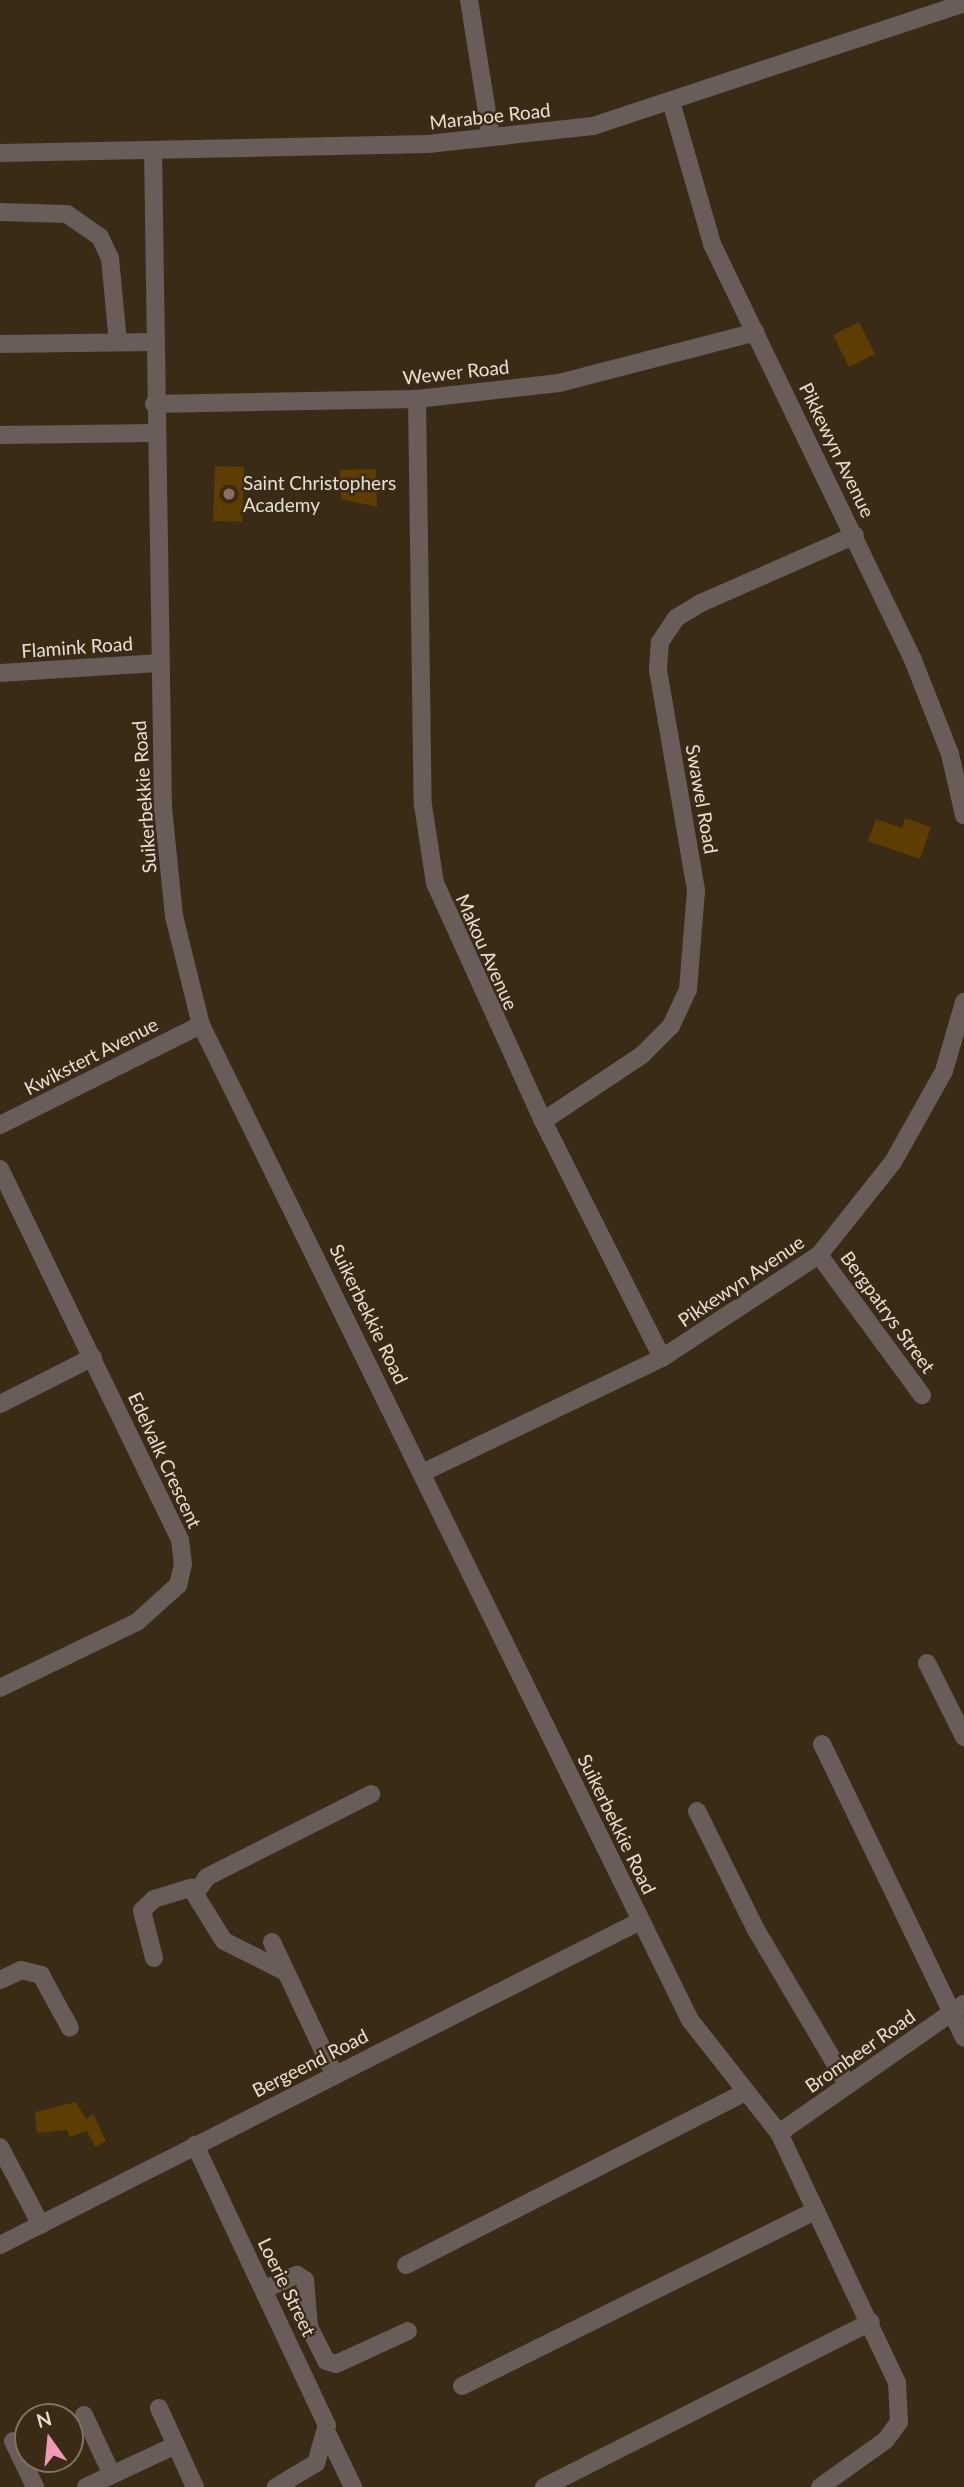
<!DOCTYPE html>
<style>
body{margin:0}
#map{position:relative;width:964px;height:2487px;overflow:hidden;background:#3a2b17;font-family:Lato,sans-serif}
div>[style]{position:absolute}
.building>*{inset:0;background:#5d3d01}
.minor>*{height:18px;margin:-9px;padding:0 9px;transform-origin:9px;border-radius:9px;background:#695c59}
.dots>*{width:19px;height:19px;translate:-50% -50%;box-sizing:border-box;border:4px solid #3a2b17;border-radius:50%}
span{translate:-50% -50%;white-space:nowrap;text-align:center;line-height:1.15;-webkit-text-stroke:5px #3a2b17;paint-order:stroke}
.street-label{font-size:19px;color:#e8dfd3}
.poi-label{font-size:19px;color:#e8dfd3}
.left{translate:0 -50%;text-align:left}
.north{position:absolute;left:14px;top:2403px;width:70px;height:70px;box-sizing:border-box;background:#3a2b17;border:2px solid #807362;border-radius:50%;rotate:345deg;font-size:19px;font-weight:700;line-height:28px;text-align:center;color:#e8dfd3}
.north::after{content:'';display:block;margin:auto;width:24px;height:32px;background:#f09ab6;clip-path:polygon(50% 0,100% 100%,50% 72%,0 100%)}
</style>
<div id="map">
<div class="building">
<i style="clip-path:polygon(859px 322px,875px 354px,849px 367px,833px 335px)"></i>
<i style="clip-path:polygon(215px 466px,244px 467px,242px 522px,213px 521px)"></i>
<i style="clip-path:polygon(376px 469px,377px 507px,341px 499px,340px 470px)"></i>
<i style="clip-path:polygon(905px 818px,931px 827px,920px 859px,868px 841px,876px 819px,902px 828px)"></i>
<i style="clip-path:polygon(76px 2102px,86px 2119px,93px 2114px,106px 2141px,95px 2147px,87px 2131px,70px 2137px,67px 2130px,37px 2133px,35px 2112px)"></i>
</div>
<div class="minor">
<i style="left:469px;top:0;width:139px;rotate:80.9deg"></i>
<i style="left:672px;top:105px;width:145px;rotate:73.9deg"></i>
<i style="left:712px;top:244px;width:462px;rotate:64.2deg"></i>
<i style="left:913px;top:660px;width:101px;rotate:68.5deg"></i>
<i style="left:950px;top:754px;width:63px;rotate:77.1deg"></i>
<i style="left:153px;top:150px;width:658px;rotate:89.13deg"></i>
<i style="left:163px;top:808px;width:109px;rotate:84.2deg"></i>
<i style="left:174px;top:916px;width:112px;rotate:76.1deg"></i>
<i style="left:201px;top:1025px;width:1109px;rotate:63.83deg"></i>
<i style="left:690px;top:2020px;width:144px;rotate:51.8deg"></i>
<i style="left:779px;top:2133px;width:276px;rotate:64.7deg"></i>
<i style="left:897px;top:2383px;width:39px;rotate:87deg"></i>
<i style="left:899px;top:2422px;width:22px;rotate:126deg"></i>
<i style="left:886px;top:2440px;width:81px;rotate:144.5deg"></i>
<i style="left:0;top:153px;width:428px;rotate:-1.2deg"></i>
<i style="left:428px;top:144px;width:166px;rotate:-6.2deg"></i>
<i style="left:593px;top:126px;width:391px;rotate:-18.3deg"></i>
<i style="left:0;top:212px;width:67px;rotate:1.7deg"></i>
<i style="left:67px;top:214px;width:40px;rotate:34.9deg"></i>
<i style="left:100px;top:237px;width:23px;rotate:65deg"></i>
<i style="left:110px;top:258px;width:84px;rotate:84.6deg"></i>
<i style="left:0;top:344px;width:154px;rotate:-0.7deg"></i>
<i style="left:417px;top:399px;width:406px;rotate:89.2deg"></i>
<i style="left:423px;top:805px;width:79px;rotate:81.3deg"></i>
<i style="left:435px;top:883px;width:261px;rotate:65.6deg"></i>
<i style="left:543px;top:1121px;width:265px;rotate:63.3deg"></i>
<i style="left:154px;top:404px;width:263px;rotate:-1.1deg"></i>
<i style="left:417px;top:399px;width:143px;rotate:-6.4deg"></i>
<i style="left:559px;top:383px;width:203px;rotate:-14.5deg"></i>
<i style="left:0;top:435px;width:154px;rotate:-0.7deg"></i>
<i style="left:0;top:673px;width:157px;rotate:-3.6deg"></i>
<i style="left:543px;top:1121px;width:119px;rotate:-33.7deg"></i>
<i style="left:642px;top:1055px;width:41px;rotate:-45deg"></i>
<i style="left:671px;top:1026px;width:40px;rotate:-65deg"></i>
<i style="left:688px;top:990px;width:100px;rotate:-85.4deg"></i>
<i style="left:696px;top:890px;width:224px;rotate:-99.8deg"></i>
<i style="left:658px;top:669px;width:27px;rotate:-86deg"></i>
<i style="left:660px;top:642px;width:29px;rotate:-56deg"></i>
<i style="left:676px;top:618px;width:29px;rotate:-31deg"></i>
<i style="left:701px;top:603px;width:168px;rotate:-23.8deg"></i>
<i style="left:0;top:1125px;width:225px;rotate:-26.5deg"></i>
<i style="left:0;top:1169px;width:412px;rotate:64.1deg"></i>
<i style="left:180px;top:1540px;width:24px;rotate:83deg"></i>
<i style="left:183px;top:1564px;width:22px;rotate:103deg"></i>
<i style="left:178px;top:1585px;width:55px;rotate:137.9deg"></i>
<i style="left:137px;top:1622px;width:152px;rotate:154.3deg"></i>
<i style="left:819px;top:1255px;width:174px;rotate:53.7deg"></i>
<i style="left:0;top:1404px;width:104px;rotate:-26.8deg"></i>
<i style="left:424px;top:1472px;width:264px;rotate:-25.6deg"></i>
<i style="left:662px;top:1358px;width:188px;rotate:-33.3deg"></i>
<i style="left:819px;top:1255px;width:119px;rotate:-51.5deg"></i>
<i style="left:893px;top:1162px;width:104px;rotate:-60.7deg"></i>
<i style="left:944px;top:1071px;width:72px;rotate:-73.8deg"></i>
<i style="left:927px;top:1663px;width:83px;rotate:63.4deg"></i>
<i style="left:822px;top:1744px;width:326px;rotate:64.2deg"></i>
<i style="left:697px;top:1811px;width:131px;rotate:63.6deg"></i>
<i style="left:755px;top:1928px;width:182px;rotate:59.4deg"></i>
<i style="left:197px;top:1891px;width:17px;rotate:-54deg"></i>
<i style="left:207px;top:1877px;width:184px;rotate:-26.8deg"></i>
<i style="left:272px;top:1942px;width:146px;rotate:64.8deg"></i>
<i style="left:154px;top:1958px;width:49px;rotate:-104.3deg"></i>
<i style="left:142px;top:1911px;width:17px;rotate:-45deg"></i>
<i style="left:154px;top:1899px;width:39px;rotate:-17deg"></i>
<i style="left:191px;top:1888px;width:62px;rotate:58.1deg"></i>
<i style="left:224px;top:1941px;width:69px;rotate:26.6deg"></i>
<i style="left:0;top:1980px;width:23px;rotate:-25deg"></i>
<i style="left:21px;top:1970px;width:21px;rotate:14deg"></i>
<i style="left:41px;top:1975px;width:60px;rotate:61.3deg"></i>
<i style="left:779px;top:2133px;width:226px;rotate:-34.9deg"></i>
<i style="left:195px;top:2145px;width:310px;rotate:64.8deg"></i>
<i style="left:327px;top:2425px;width:40px;rotate:106deg"></i>
<i style="left:316px;top:2463px;width:47px;rotate:149deg"></i>
<i style="left:0;top:2147px;width:88px;rotate:62.3deg"></i>
<i style="left:0;top:2245px;width:717px;rotate:-26.85deg"></i>
<i style="left:406px;top:2265px;width:381px;rotate:-27deg"></i>
<i style="left:265px;top:2289px;width:35px;rotate:-24deg"></i>
<i style="left:297px;top:2275px;width:9px;rotate:32deg"></i>
<i style="left:305px;top:2280px;width:47px;rotate:85.1deg"></i>
<i style="left:309px;top:2327px;width:38px;rotate:63deg"></i>
<i style="left:326px;top:2361px;width:10px;rotate:17deg"></i>
<i style="left:336px;top:2364px;width:79px;rotate:-24.6deg"></i>
<i style="left:462px;top:2386px;width:395px;rotate:-26.4deg"></i>
<i style="left:159px;top:2408px;width:87px;rotate:65.5deg"></i>
<i style="left:84px;top:2415px;width:66px;rotate:65deg"></i>
<i style="left:328px;top:2435px;width:58px;rotate:64.3deg"></i>
<i style="left:13px;top:2441px;width:51px;rotate:64.4deg"></i>
<i style="left:86px;top:2487px;width:99px;rotate:-25deg"></i>
<i style="left:544px;top:2487px;width:366px;rotate:-26.8deg"></i>
</div>
<div class="dots">
<i style="left:229px;top:494px;background:#8d6e63"></i>
</div>
<div class="street-label">
<span style="left:490px;top:116px;rotate:-6deg">Maraboe Road</span>
<span style="left:456px;top:372px;rotate:-6deg">Wewer Road</span>
<span style="left:837px;top:450px;rotate:64deg">Pikkewyn Avenue</span>
<span style="left:77px;top:647px;rotate:-4deg">Flamink Road</span>
<span style="left:144px;top:797px;rotate:-94deg">Suikerbekkie Road</span>
<span style="left:702px;top:799px;rotate:80deg">Swawel Road</span>
<span style="left:487px;top:952px;rotate:66deg">Makou Avenue</span>
<span style="left:91px;top:1056px;rotate:-27deg">Kwikstert Avenue</span>
<span style="left:741px;top:1281px;rotate:-34deg">Pikkewyn Avenue</span>
<span style="left:888px;top:1312px;rotate:54deg">Bergpatrys Street</span>
<span style="left:369px;top:1314px;rotate:64deg">Suikerbekkie Road</span>
<span style="left:165px;top:1460px;rotate:65deg">Edelvalk Crescent</span>
<span style="left:617px;top:1824px;rotate:64deg">Suikerbekkie Road</span>
<span style="left:860px;top:2051px;rotate:-35deg">Brombeer Road</span>
<span style="left:310px;top:2063px;rotate:-27deg">Bergeend Road</span>
<span style="left:287px;top:2287px;rotate:64deg">Loerie Street</span>
</div>
<div class="poi-label">
<span class="left" style="left:243px;top:494px">Saint Christophers<br>Academy</span>
</div>
<div class="north">N</div>
</div>
